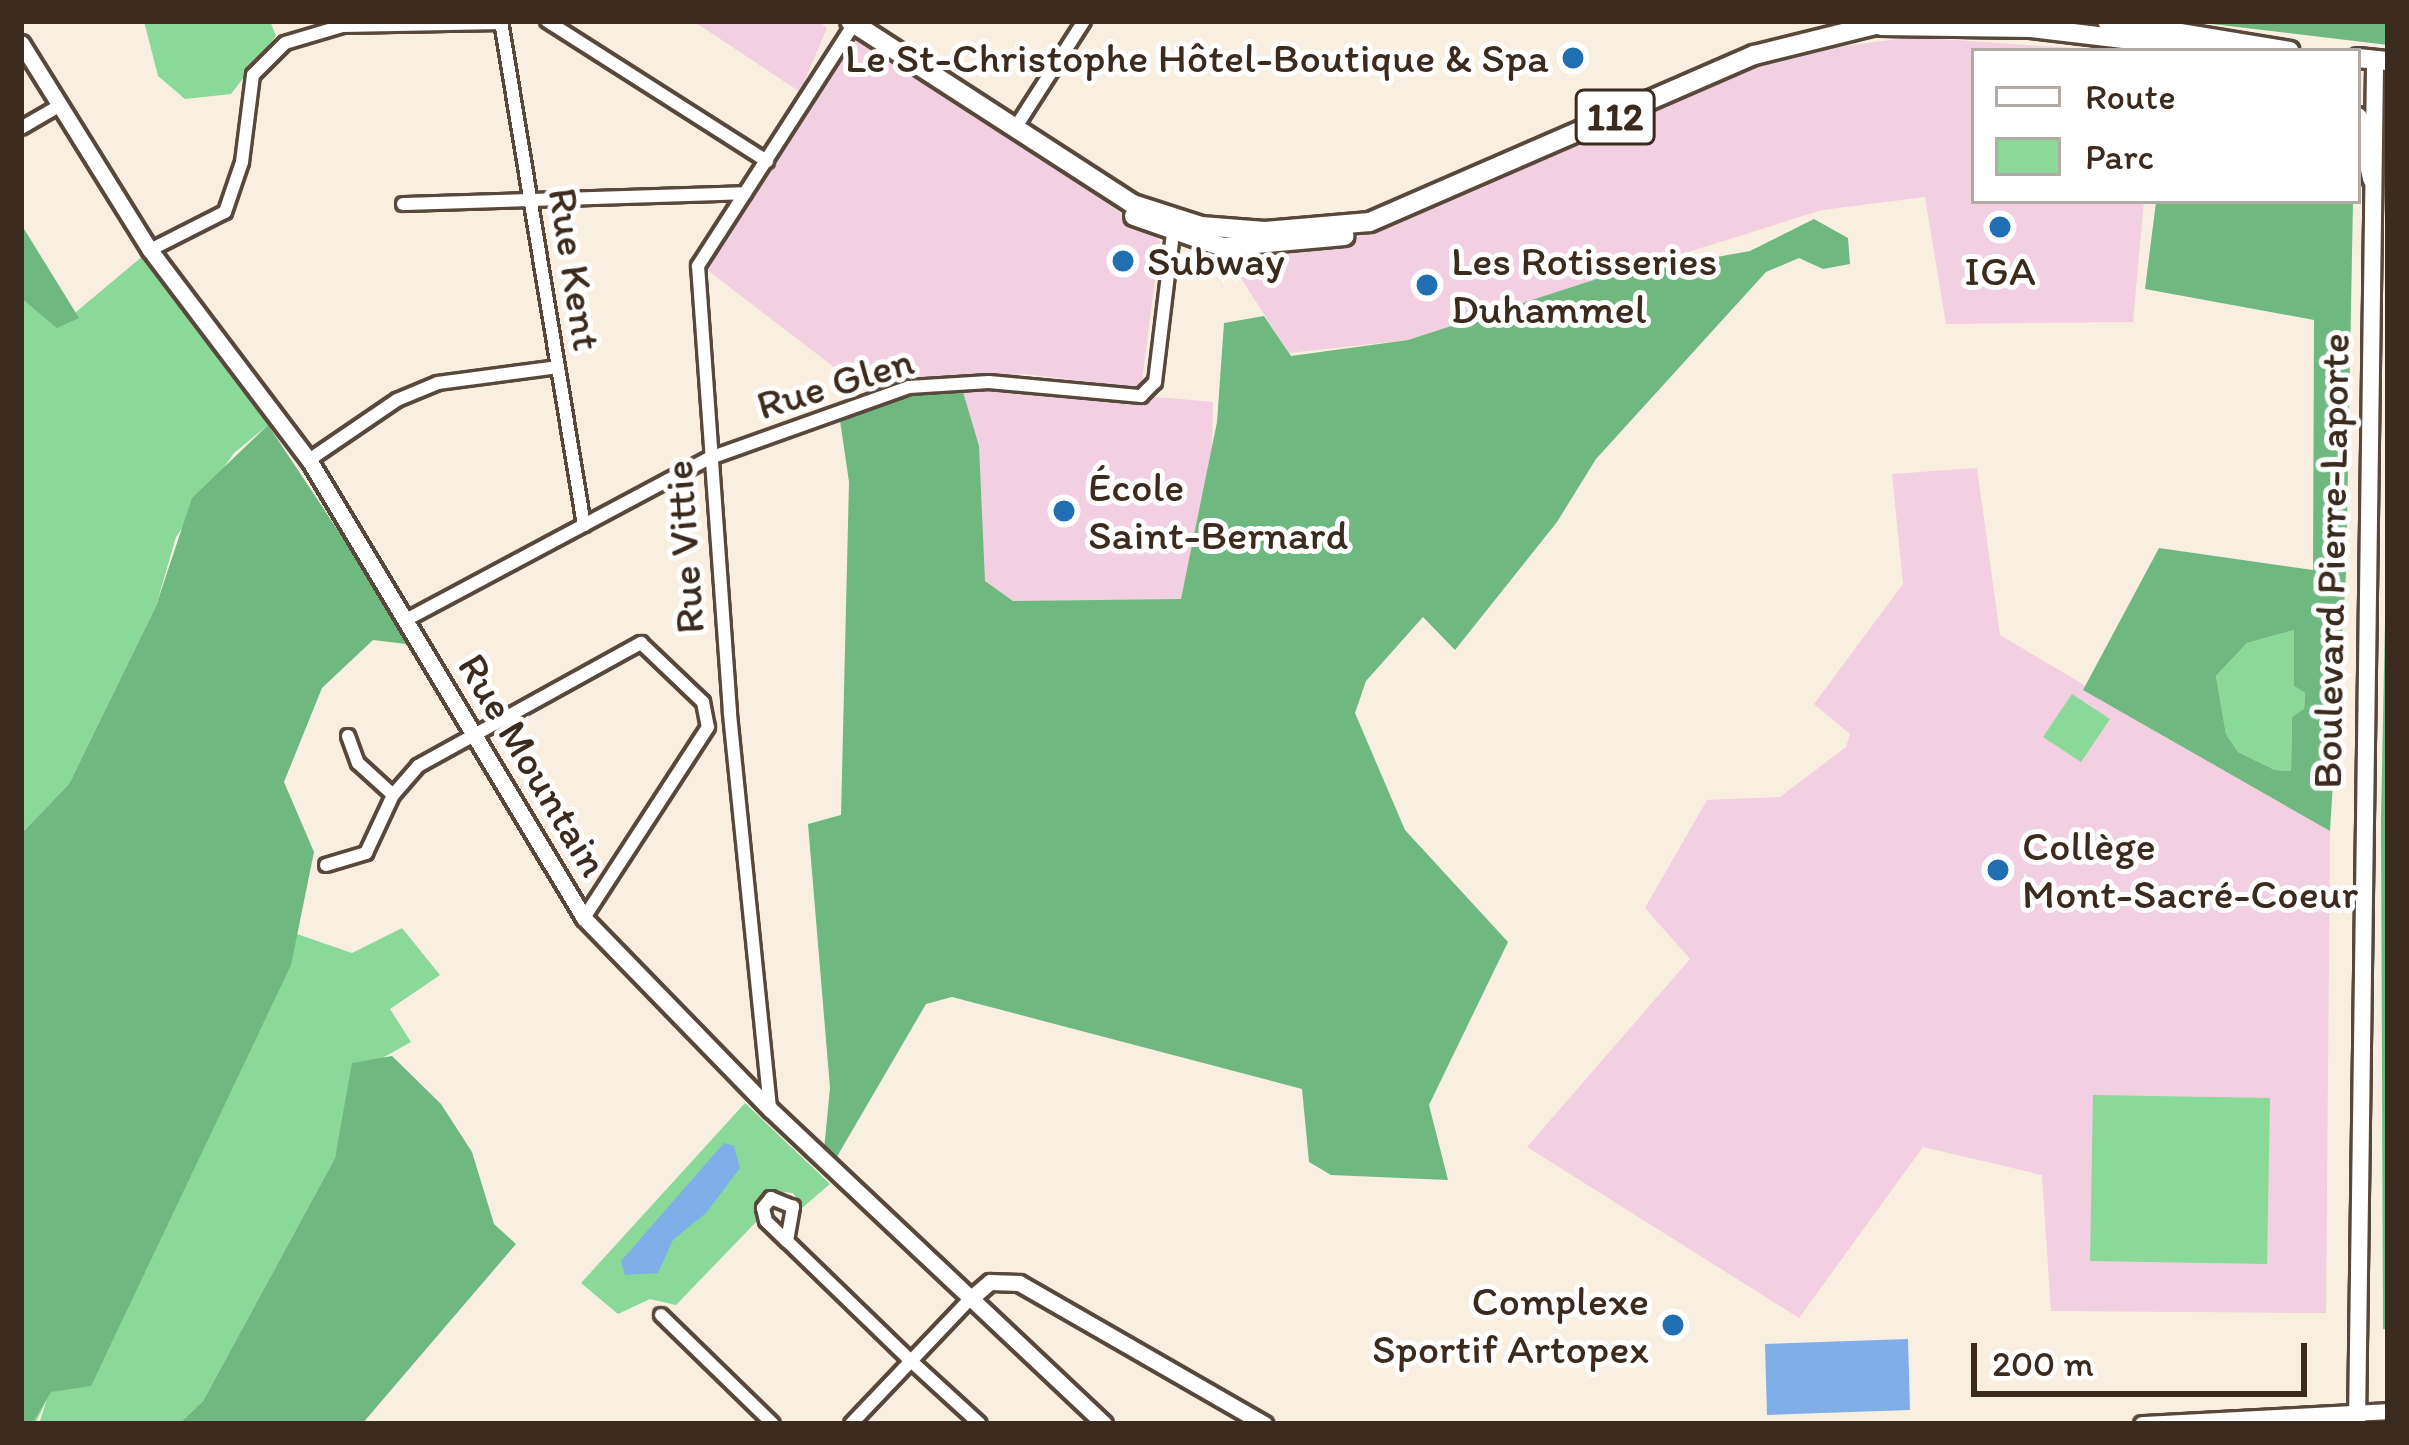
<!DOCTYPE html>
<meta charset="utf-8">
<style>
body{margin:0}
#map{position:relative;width:2409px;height:1445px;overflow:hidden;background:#f9efe0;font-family:Itim,sans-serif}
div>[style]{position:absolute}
.built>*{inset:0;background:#f2cfe1}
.green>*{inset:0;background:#8ad998}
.forest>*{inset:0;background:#6fb980}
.water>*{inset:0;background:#7faee9}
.roads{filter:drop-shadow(3px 0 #58483b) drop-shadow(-3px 0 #58483b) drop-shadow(0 3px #58483b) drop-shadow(0 -3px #58483b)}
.minor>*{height:12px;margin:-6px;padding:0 6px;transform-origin:6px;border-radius:6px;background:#fff}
.tertiary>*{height:15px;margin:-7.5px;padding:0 7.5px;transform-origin:7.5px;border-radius:7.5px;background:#fff}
.secondary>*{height:16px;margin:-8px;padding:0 8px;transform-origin:8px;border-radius:8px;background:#fff}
.primary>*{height:18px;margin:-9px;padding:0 9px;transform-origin:9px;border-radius:9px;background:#fff}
.dots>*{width:33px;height:33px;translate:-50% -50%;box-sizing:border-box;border:6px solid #fff;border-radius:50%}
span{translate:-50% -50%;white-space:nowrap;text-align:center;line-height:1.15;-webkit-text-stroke:10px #fff;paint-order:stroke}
.shield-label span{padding:3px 9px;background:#fff;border:3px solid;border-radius:9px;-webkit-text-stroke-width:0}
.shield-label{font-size:39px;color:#3b2a1e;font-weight:700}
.poi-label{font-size:42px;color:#3b2a1e}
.right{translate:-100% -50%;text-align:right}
.left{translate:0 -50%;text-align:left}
.street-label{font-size:42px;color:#3b2a1e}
.frame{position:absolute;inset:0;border:24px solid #3b2a1e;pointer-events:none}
.legend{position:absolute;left:1971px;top:48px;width:390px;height:156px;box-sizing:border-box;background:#fff;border:3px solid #b1aaa5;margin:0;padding:15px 21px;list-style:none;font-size:36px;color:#3b2a1e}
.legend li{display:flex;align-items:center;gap:24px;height:60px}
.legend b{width:60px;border:3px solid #b1aaa5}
.scale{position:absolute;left:1971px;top:1343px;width:336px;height:54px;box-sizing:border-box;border:6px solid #3b2a1e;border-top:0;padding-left:15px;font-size:36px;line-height:42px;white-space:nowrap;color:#3b2a1e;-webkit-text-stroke:9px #fff;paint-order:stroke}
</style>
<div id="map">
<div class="built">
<i style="clip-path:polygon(693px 21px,818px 21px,827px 28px,800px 92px)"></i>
<i style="clip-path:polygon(855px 29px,1160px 240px,1141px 388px,1024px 374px,868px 393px,702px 266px)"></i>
<i style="clip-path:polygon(1912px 37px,2115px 51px,1974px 51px,1974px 201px,2144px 201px,2133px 322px,1946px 324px,1925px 197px,1822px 210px,1408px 340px,1289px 353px,1224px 252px,1350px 240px,1786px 54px)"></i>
<i style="clip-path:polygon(989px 382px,1213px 402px,1208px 619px,924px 621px,909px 387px)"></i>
<i style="clip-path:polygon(1977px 468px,2000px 635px,2330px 831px,2326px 1313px,2051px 1311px,2042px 1175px,1923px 1147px,1799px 1318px,1527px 1147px,1690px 959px,1645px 908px,1707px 800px,1780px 797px,1846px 747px,1850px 734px,1814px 704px,1903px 584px,1892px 474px)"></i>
</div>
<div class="green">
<i style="clip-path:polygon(144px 21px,270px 21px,276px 36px,231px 94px,185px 99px,158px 76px)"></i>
<i style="clip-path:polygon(150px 250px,234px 360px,268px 425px,234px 453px,176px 537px,156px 606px,69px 784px,21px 834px,21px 298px,58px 327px)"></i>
<i style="clip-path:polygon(2294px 630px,2294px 686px,2305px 693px,2304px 710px,2292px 717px,2291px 771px,2275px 770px,2238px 752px,2226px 734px,2216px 676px,2247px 643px)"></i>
<i style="clip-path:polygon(2072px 694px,2110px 719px,2081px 762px,2043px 737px)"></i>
<i style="clip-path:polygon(402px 928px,440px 975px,390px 1009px,411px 1042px,352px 1075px,335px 1158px,203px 1401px,179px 1424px,39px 1424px,47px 1399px,35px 1424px,21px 1424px,21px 973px,297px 934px,352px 953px)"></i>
<i style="clip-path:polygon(2093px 1095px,2270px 1098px,2267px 1264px,2090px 1261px)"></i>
<i style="clip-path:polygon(745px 1103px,830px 1184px,802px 1208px,793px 1193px,769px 1191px,756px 1200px,757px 1221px,676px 1305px,650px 1299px,618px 1314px,581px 1283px)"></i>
</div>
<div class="forest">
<i style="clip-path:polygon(2187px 21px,2388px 21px,2388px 46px,2388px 45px)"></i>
<i style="clip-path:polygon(evenodd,2353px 201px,2346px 573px,2330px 831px,2083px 690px,2159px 548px,2313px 570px,2314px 320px,2145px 289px,2156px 202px,2353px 201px,2294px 630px,2294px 686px,2305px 693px,2304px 709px,2292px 717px,2291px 771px,2275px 770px,2238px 752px,2226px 734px,2216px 676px,2247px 643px,2294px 630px)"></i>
<i style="clip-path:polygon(1814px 219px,1848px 238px,1850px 264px,1823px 269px,1799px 258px,1766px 272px,1596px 459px,1557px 522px,1455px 650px,1423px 617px,1366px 681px,1355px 713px,1405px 830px,1508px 942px,1429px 1105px,1448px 1180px,1331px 1175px,1309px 1162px,1302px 1089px,952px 997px,926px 1004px,835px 1160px,824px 1150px,830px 1088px,808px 824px,841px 815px,849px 482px,838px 407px,960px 382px,979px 446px,985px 581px,1013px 601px,1181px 599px,1217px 422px,1224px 323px,1264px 316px,1291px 356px,1408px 340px,1600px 278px,1750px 251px)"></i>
<i style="clip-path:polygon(21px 224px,79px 318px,57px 328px,21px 298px)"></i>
<i style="clip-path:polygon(268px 425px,414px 645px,373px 640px,322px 688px,284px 782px,314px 852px,291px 965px,91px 1386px,51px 1392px,32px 1424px,21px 1424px,21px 834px,69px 784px,156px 606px,192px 498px)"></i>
<i style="clip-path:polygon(2388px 472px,2388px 1329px,2383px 1329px,2381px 819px)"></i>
<i style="clip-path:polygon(392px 1056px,441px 1104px,472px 1152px,494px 1224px,516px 1244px,362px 1424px,179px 1424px,203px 1401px,335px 1158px,352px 1063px)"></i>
</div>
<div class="water">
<i style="clip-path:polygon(724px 1143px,734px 1146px,740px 1168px,706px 1213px,673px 1240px,658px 1273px,625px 1275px,621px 1261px)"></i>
<i style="clip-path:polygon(1908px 1339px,1910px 1410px,1767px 1415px,1765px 1344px)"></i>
</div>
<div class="roads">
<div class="minor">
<i style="left:501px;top:21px;width:511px;rotate:80.65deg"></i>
<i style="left:547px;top:21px;width:261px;rotate:32.5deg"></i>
<i style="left:21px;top:128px;width:44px;rotate:-30.1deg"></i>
<i style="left:1014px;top:130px;width:130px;rotate:-57.3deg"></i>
<i style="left:403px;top:204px;width:342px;rotate:-1.8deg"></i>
<i style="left:150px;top:250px;width:84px;rotate:-26.9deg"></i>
<i style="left:225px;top:212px;width:53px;rotate:-71.2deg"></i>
<i style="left:242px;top:162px;width:88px;rotate:-82.8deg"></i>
<i style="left:253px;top:75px;width:45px;rotate:-45deg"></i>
<i style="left:285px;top:43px;width:59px;rotate:-16.6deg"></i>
<i style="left:342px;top:26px;width:160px;rotate:-1.1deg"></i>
<i style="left:309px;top:460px;width:107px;rotate:-34.3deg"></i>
<i style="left:397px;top:400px;width:44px;rotate:-22.5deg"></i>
<i style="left:438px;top:383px;width:121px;rotate:-7.6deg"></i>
<i style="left:406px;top:620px;width:344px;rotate:-28.1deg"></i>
<i style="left:710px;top:458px;width:211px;rotate:-19.6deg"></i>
<i style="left:909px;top:387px;width:80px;rotate:-3.6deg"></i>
<i style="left:989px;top:382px;width:153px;rotate:5.3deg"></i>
<i style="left:1141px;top:396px;width:20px;rotate:-45deg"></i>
<i style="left:1155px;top:382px;width:157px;rotate:-83.1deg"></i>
<i style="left:348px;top:736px;width:29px;rotate:70deg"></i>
<i style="left:358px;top:763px;width:47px;rotate:42.4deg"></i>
<i style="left:326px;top:865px;width:42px;rotate:-16.7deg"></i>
<i style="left:366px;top:853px;width:64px;rotate:-65deg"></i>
<i style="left:393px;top:795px;width:38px;rotate:-49deg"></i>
<i style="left:418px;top:766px;width:255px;rotate:-28.9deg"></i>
<i style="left:641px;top:643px;width:86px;rotate:43.6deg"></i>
<i style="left:703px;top:702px;width:25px;rotate:79deg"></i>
<i style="left:708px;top:727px;width:228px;rotate:123deg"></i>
<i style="left:770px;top:1108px;width:398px;rotate:-95.8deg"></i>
<i style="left:730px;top:712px;width:447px;rotate:-94.1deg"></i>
<i style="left:698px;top:266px;width:288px;rotate:-57.2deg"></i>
<i style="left:787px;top:1241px;width:35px;rotate:-80deg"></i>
<i style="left:793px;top:1207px;width:24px;rotate:-158deg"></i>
<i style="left:771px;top:1198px;width:13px;rotate:129deg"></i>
<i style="left:763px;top:1208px;width:13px;rotate:77deg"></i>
<i style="left:766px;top:1221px;width:29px;rotate:44deg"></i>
<i style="left:787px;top:1241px;width:173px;rotate:44.1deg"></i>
<i style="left:911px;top:1361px;width:93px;rotate:42.4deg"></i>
<i style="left:661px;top:1315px;width:156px;rotate:44.2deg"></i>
<i style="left:851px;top:1424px;width:171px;rotate:-46.4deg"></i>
</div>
<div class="tertiary">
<i style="left:21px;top:43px;width:244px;rotate:58.1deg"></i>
<i style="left:150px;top:250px;width:263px;rotate:52.9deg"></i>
<i style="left:309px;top:460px;width:534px;rotate:59.02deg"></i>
<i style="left:584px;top:918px;width:267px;rotate:45.8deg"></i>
<i style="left:770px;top:1109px;width:459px;rotate:43.3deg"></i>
<i style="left:969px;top:1300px;width:28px;rotate:-41deg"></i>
<i style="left:990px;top:1282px;width:29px;rotate:2deg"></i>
<i style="left:1019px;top:1283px;width:283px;rotate:29.9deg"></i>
<i style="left:2142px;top:1424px;width:246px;rotate:-3deg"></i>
</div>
<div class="secondary">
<i style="left:2357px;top:1424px;width:1365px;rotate:-89.24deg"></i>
</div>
<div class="primary">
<i style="left:850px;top:21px;width:337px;rotate:32.9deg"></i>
<i style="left:1133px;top:204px;width:71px;rotate:17.9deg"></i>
<i style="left:1201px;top:226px;width:64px;rotate:4.5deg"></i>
<i style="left:1265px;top:231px;width:105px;rotate:-4.9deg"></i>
<i style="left:1370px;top:222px;width:419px;rotate:-23.5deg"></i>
<i style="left:1754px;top:55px;width:141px;rotate:-13.9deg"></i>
<i style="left:2107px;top:21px;width:185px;rotate:9.3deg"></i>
<i style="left:1881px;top:26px;width:150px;rotate:0.8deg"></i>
<i style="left:2031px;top:28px;width:195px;rotate:6.8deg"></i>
<i style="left:2358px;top:58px;width:30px;rotate:6deg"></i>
<i style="left:2358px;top:117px;width:63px;rotate:77.1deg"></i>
<i style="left:1134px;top:216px;width:94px;rotate:19.2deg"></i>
<i style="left:1223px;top:247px;width:122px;rotate:-5.2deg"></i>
</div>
</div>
<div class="dots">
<i style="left:1573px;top:58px;background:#1f6fb2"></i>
<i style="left:2000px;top:227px;background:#1f6fb2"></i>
<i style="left:1123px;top:261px;background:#1f6fb2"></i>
<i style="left:1427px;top:285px;background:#1f6fb2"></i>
<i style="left:1064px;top:511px;background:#1f6fb2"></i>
<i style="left:1998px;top:870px;background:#1f6fb2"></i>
<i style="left:1673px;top:1325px;background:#1f6fb2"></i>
</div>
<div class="shield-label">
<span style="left:1615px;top:117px">112</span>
</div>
<div class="poi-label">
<span class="right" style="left:1549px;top:58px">Le St-Christophe Hôtel-Boutique &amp; Spa</span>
<span class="left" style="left:1147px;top:261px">Subway</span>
<span class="left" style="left:1451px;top:285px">Les Rotisseries<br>Duhammel</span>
<span style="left:2000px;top:271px">IGA</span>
<span class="left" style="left:1088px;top:511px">École<br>Saint-Bernard</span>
<span class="left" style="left:2022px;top:870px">Collège<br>Mont-Sacré-Coeur</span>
<span class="right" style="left:1649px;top:1325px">Complexe<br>Sportif Artopex</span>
</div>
<div class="street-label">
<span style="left:575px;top:269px;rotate:81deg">Rue Kent</span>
<span style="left:835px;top:383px;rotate:-17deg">Rue Glen</span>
<span style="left:684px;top:547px;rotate:-94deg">Rue Vittie</span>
<span style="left:2331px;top:561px;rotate:-89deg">Boulevard Pierre-Laporte</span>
<span style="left:533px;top:765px;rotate:59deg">Rue Mountain</span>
</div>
<div class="frame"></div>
<ul class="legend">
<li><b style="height:15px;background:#fff"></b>Route</li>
<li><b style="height:33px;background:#8ad998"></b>Parc</li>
</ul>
<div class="scale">200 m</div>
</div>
